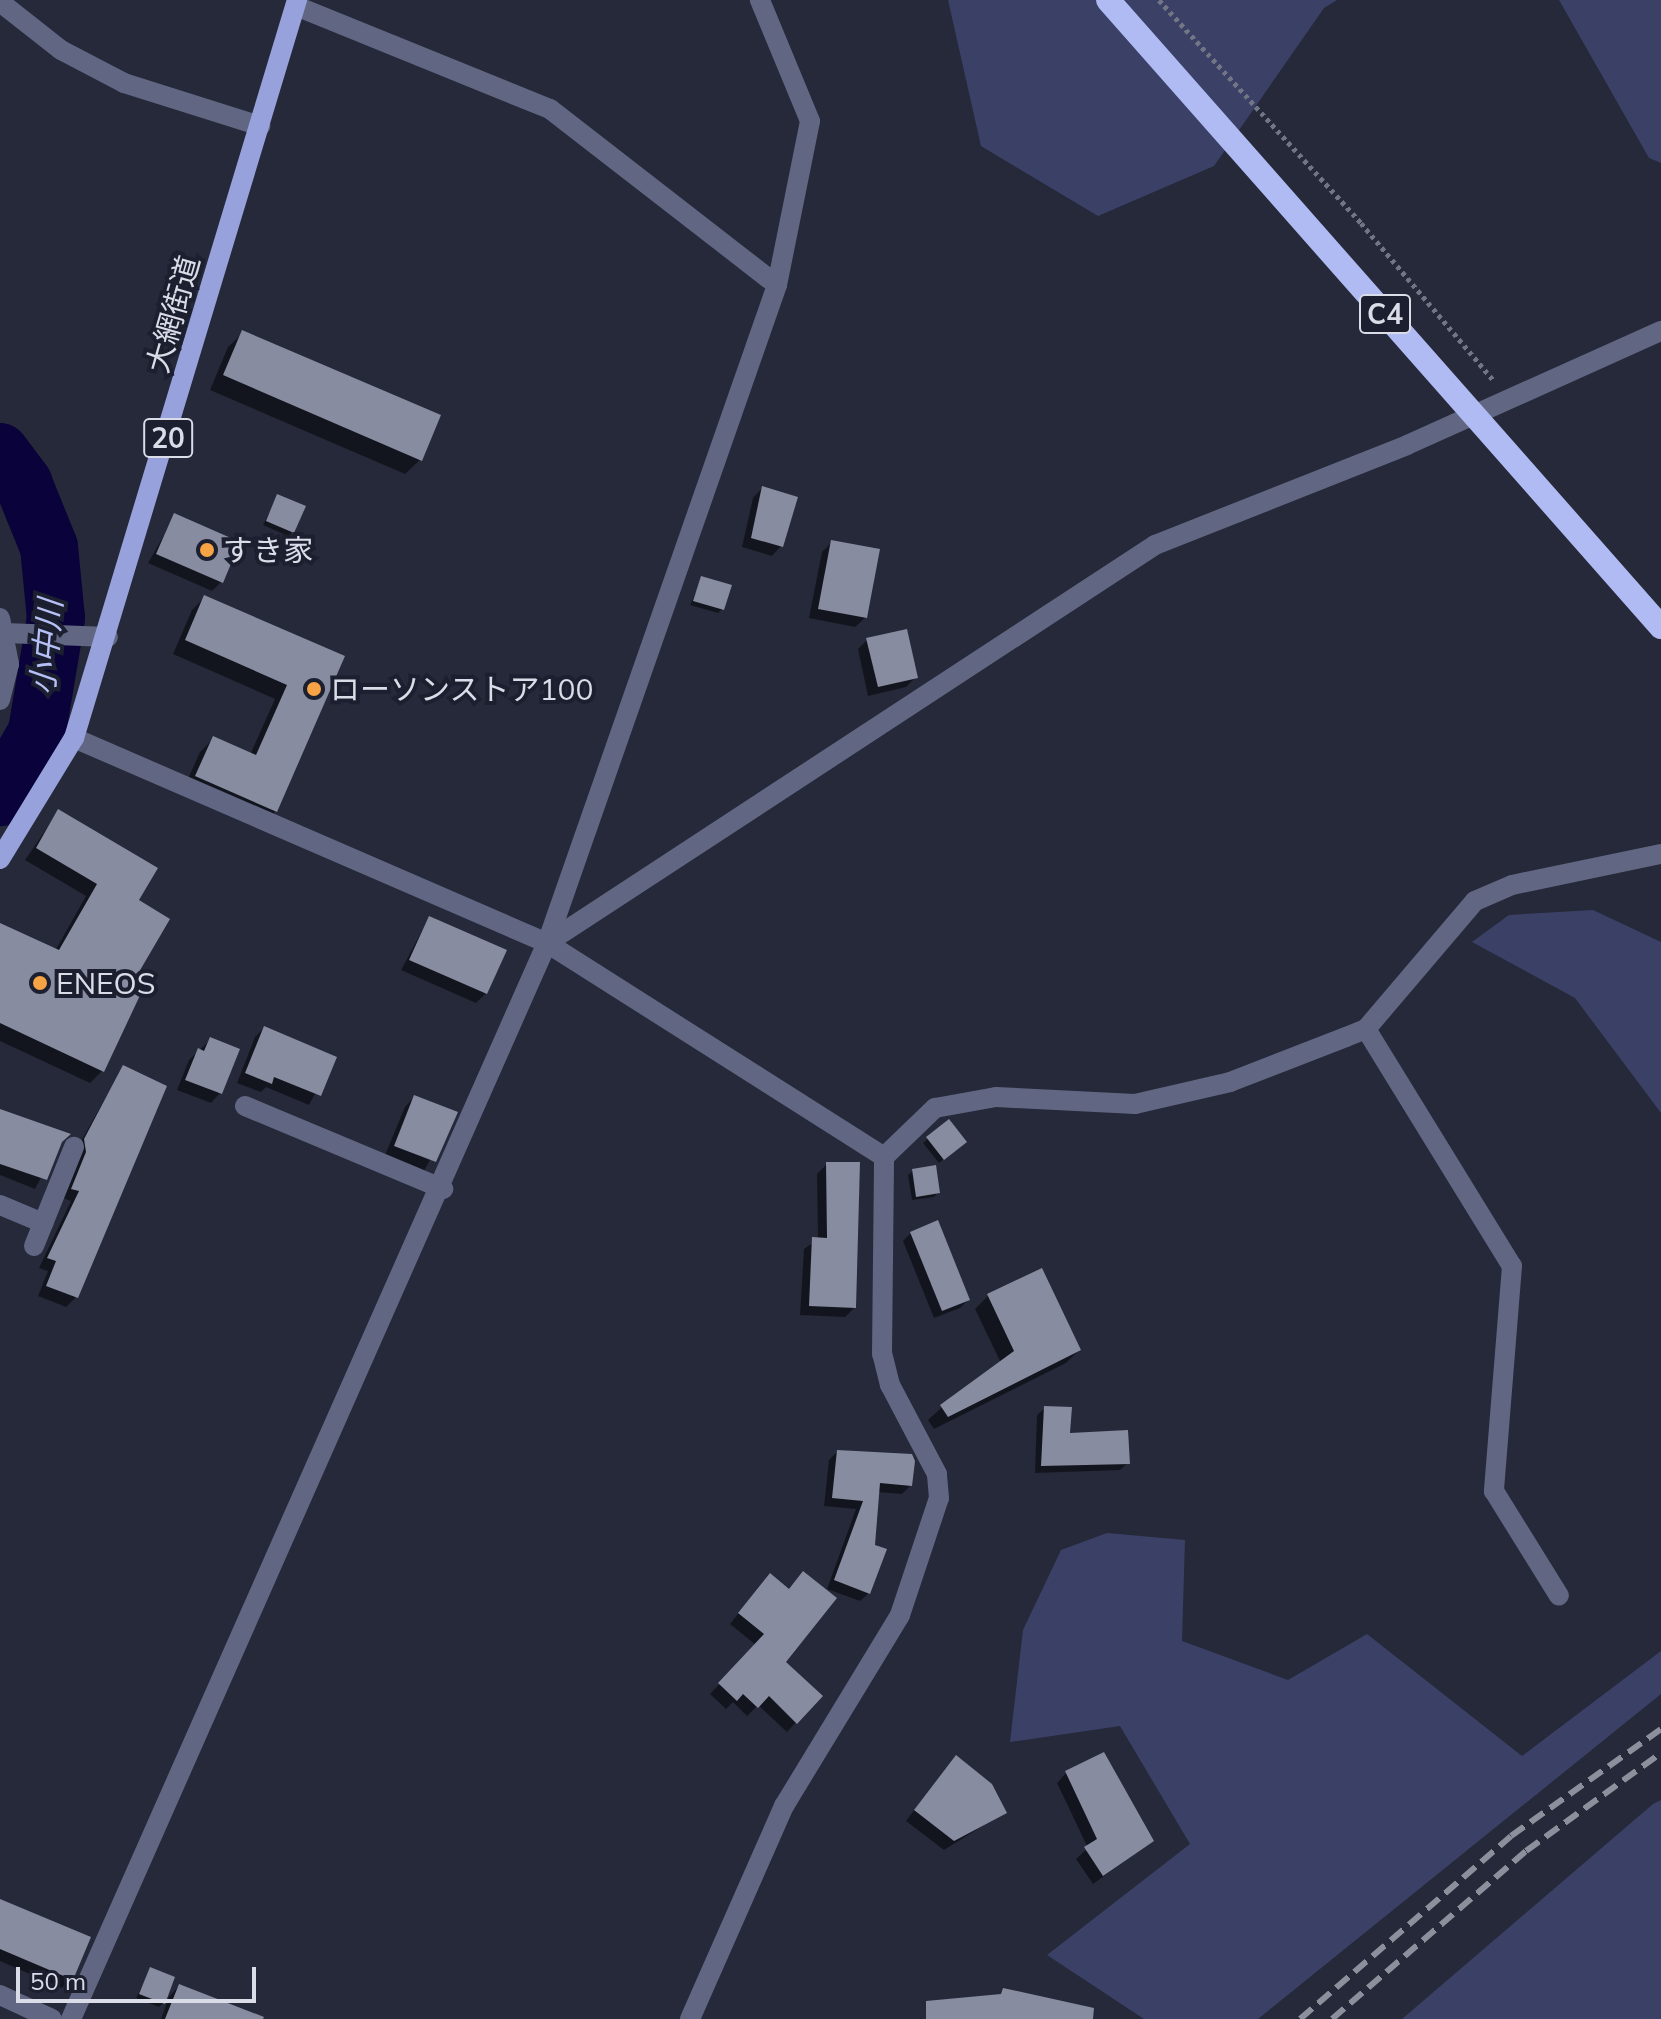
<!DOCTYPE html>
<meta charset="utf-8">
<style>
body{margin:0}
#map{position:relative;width:1661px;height:2019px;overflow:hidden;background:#252939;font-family:Mulish,"Noto Sans JP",sans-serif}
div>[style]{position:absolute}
.green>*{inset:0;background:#3b4166}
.shadow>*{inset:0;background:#0007}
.river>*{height:58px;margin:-29px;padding:0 29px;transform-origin:29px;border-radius:29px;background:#0a023a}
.building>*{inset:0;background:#878ca0}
.path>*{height:5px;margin-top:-2.5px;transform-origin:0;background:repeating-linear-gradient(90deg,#727684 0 4px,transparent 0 8px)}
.minor>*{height:20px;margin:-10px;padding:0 10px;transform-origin:10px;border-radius:10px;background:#616683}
.major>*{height:20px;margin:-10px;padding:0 10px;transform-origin:10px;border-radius:10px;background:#97a2dc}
.rail>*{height:6px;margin-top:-3px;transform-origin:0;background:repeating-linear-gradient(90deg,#8c8f9c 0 16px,transparent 0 24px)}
.highway-bridge>*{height:24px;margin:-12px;padding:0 12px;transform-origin:12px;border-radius:12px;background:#b0bbf3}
.dots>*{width:22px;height:22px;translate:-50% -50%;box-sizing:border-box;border:4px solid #1c1f2f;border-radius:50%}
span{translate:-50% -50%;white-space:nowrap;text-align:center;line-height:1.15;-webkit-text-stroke:8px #1c1f2f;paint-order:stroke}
.shield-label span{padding:2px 6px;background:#1c1f2f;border:2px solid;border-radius:6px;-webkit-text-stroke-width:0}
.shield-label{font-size:28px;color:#dadde8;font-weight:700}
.street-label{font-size:30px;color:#dadde8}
.poi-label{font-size:30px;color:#dadde8}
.left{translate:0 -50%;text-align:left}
.water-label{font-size:32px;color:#b6c0f7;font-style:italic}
.scale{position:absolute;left:16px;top:1967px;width:240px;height:36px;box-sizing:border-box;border:4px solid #dadde8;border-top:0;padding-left:10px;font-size:24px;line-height:28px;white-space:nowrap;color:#dadde8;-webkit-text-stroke:6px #1c1f2f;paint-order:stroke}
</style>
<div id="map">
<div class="green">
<i style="clip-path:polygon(948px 0,1337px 0,1324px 8px,1214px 166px,1098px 216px,981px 146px)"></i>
<i style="clip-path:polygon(1559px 0,1661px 0,1661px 163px,1649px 158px)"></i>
<i style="clip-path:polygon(1593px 910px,1661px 942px,1661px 1113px,1575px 998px,1472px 942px,1509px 915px)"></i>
<i style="clip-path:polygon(1107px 1533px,1185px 1540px,1182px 1641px,1288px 1680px,1367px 1634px,1522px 1756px,1661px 1651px,1661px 1694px,1258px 2019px,1144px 2019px,1047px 1955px,1190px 1844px,1120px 1726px,1010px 1742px,1023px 1630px,1061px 1550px)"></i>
<i style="clip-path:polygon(1661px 1800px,1661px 2019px,1402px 2019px,1653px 1804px)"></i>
</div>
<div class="shadow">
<i style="clip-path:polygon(243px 333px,420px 460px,405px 474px,210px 390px,228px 347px)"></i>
<i style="clip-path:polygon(762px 488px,781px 546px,772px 556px,742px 547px,753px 498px)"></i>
<i style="clip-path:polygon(278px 496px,293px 532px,288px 536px,263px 525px)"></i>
<i style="clip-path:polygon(175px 516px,221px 582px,212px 591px,148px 563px)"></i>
<i style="clip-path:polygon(832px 542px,865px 618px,855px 627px,809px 618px,822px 552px)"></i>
<i style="clip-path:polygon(702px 578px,722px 609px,718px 613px,690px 605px)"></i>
<i style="clip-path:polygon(205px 597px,343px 658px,276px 811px,262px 824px,183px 790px,200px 752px,214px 738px,250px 755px,275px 699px,173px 654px,192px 610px)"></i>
<i style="clip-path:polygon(867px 640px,916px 677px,906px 687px,868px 696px,858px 649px)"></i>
<i style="clip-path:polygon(58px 812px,136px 901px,129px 985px,102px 1071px,90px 1083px,0 1041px,0 925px,55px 951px,86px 896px,25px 860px)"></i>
<i style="clip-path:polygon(429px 918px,486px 993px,476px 1003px,401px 970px)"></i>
<i style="clip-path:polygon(264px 1028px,334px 1058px,309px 1105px,266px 1087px,261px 1092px,237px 1083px,255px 1037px)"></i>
<i style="clip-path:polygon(210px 1040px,220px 1093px,211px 1103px,177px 1090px,189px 1060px)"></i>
<i style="clip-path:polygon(123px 1067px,164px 1087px,76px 1297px,66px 1307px,38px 1296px,48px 1271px,39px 1268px,71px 1201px,63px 1198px,76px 1150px)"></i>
<i style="clip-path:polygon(414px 1097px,455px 1113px,424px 1171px,385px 1155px,405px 1107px)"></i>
<i style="clip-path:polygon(0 1109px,59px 1144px,35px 1189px,0 1175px)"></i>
<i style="clip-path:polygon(948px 1122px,960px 1146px,939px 1163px,923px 1143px)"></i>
<i style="clip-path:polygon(827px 1164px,854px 1308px,845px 1317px,800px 1315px,804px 1249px,818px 1239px,817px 1174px)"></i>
<i style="clip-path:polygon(913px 1171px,938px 1192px,934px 1197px,912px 1200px,908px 1175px)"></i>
<i style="clip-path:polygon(911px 1233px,968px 1300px,960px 1308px,934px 1318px,903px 1241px)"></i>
<i style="clip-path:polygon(988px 1296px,1079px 1350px,1066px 1363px,934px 1429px,928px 1420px,942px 1407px,1001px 1363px,975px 1309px)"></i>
<i style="clip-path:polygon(1045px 1408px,1068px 1436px,1128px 1463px,1120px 1470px,1035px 1473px,1037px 1415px)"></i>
<i style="clip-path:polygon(837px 1452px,910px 1486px,902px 1494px,877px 1492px,869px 1593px,860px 1601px,827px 1589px,856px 1509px,824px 1506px,829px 1460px)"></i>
<i style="clip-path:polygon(761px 1585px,796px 1722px,787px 1732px,758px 1705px,747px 1716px,733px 1702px,726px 1709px,710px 1694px,756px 1645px,730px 1624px)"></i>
<i style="clip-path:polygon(946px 1768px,1005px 1812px,944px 1850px,906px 1821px)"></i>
<i style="clip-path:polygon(1066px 1773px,1152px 1841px,1093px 1884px,1076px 1859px,1088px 1848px,1057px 1783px)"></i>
<i style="clip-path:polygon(0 1903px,71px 1978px,62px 1988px,0 1961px)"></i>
<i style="clip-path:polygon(151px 1969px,164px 2002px,179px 1986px,230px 2019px,161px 2019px,169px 1997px,159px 2007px,136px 1998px)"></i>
</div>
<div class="river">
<i style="left:0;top:452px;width:39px;rotate:53deg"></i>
<i style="left:23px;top:483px;width:69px;rotate:67.9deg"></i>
<i style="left:49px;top:547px;width:71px;rotate:84.4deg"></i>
<i style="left:56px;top:618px;width:116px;rotate:99.5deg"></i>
<i style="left:37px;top:732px;width:75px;rotate:119.6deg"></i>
</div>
<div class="building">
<i style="clip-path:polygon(242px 330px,441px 415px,422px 461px,223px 375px)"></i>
<i style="clip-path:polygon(762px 486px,798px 497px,783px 547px,751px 538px)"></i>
<i style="clip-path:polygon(277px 494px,306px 506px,294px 533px,266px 521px)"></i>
<i style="clip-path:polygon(174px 513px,240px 542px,223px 583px,156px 554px)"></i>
<i style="clip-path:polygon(831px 540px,880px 549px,867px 618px,818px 609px)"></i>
<i style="clip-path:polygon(701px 576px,732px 585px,724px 610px,693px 601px)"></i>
<i style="clip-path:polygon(204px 595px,345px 656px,277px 812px,195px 776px,213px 736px,256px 755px,287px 685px,185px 640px)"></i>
<i style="clip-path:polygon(907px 629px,918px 678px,878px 687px,866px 638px)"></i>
<i style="clip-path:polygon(58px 809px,158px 868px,139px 900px,170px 919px,132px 984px,143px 989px,104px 1072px,0 1023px,0 923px,59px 950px,97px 884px,36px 848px)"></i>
<i style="clip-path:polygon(429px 916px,507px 950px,487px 994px,409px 960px)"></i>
<i style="clip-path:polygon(264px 1026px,337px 1057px,321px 1096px,274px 1077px,272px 1084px,245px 1073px)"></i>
<i style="clip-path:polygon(210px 1037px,240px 1049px,222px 1094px,185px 1080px,198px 1048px,204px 1051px)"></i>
<i style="clip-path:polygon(123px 1065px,167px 1086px,78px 1298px,46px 1286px,56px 1261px,47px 1258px,79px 1191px,71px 1189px,86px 1152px,84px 1139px)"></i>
<i style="clip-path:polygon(414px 1095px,458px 1112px,436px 1162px,394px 1146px)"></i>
<i style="clip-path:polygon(0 1109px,71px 1134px,62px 1142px,47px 1180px,0 1164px)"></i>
<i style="clip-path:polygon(949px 1119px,967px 1142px,944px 1160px,926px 1137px)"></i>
<i style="clip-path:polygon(826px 1162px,860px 1162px,856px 1308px,809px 1306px,812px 1237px,827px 1238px)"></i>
<i style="clip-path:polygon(936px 1165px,940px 1193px,916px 1197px,912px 1169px)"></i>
<i style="clip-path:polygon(938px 1220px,970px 1300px,942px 1311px,910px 1232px)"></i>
<i style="clip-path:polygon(1042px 1268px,1081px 1350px,948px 1417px,940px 1405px,1014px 1351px,987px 1294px)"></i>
<i style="clip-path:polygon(1044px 1406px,1072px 1407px,1070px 1433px,1128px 1430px,1130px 1464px,1041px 1466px)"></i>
<i style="clip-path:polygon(837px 1450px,912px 1454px,915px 1461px,912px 1486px,880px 1483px,875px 1545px,887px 1549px,870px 1594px,834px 1580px,863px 1501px,832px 1498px)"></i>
<i style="clip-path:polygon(803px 1571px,837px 1598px,786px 1662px,823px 1696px,797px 1724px,769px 1696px,758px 1708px,743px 1694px,737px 1701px,718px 1683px,764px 1634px,738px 1613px,770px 1573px,789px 1589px)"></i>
<i style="clip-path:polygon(1104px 1752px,1154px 1841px,1103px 1876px,1084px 1847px,1097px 1839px,1065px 1771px)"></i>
<i style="clip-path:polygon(956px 1755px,992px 1784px,1007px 1813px,954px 1841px,914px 1810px)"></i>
<i style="clip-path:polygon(0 1899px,91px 1937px,73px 1980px,0 1949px)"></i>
<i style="clip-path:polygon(150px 1967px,175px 1977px,165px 2004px,139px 1994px)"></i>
<i style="clip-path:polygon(179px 1984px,264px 2017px,263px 2019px,165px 2019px)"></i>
<i style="clip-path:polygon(1003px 1988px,1094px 2008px,1093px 2019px,926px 2019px,926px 2001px,1001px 1994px)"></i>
</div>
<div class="path">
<i style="left:1159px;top:0;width:301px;rotate:47.8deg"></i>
<i style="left:1361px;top:223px;width:207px;rotate:49.9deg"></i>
</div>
<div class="minor">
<i style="left:0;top:2px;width:78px;rotate:38.2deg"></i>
<i style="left:61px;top:50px;width:71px;rotate:27.6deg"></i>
<i style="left:124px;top:83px;width:143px;rotate:17.5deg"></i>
<i style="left:296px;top:6px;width:274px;rotate:22.1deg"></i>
<i style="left:550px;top:109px;width:287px;rotate:37.8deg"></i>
<i style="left:0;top:618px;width:47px;rotate:78.9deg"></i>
<i style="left:9px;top:664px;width:37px;rotate:104deg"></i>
<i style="left:5px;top:633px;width:103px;rotate:2.2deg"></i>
<i style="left:74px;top:738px;width:516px;rotate:23.43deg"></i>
<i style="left:547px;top:943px;width:399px;rotate:32.4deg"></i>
<i style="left:547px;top:943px;width:727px;rotate:-33.21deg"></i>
<i style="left:1155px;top:545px;width:271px;rotate:-21.6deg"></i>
<i style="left:1407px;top:445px;width:278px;rotate:-24.2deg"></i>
<i style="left:1366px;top:1029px;width:278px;rotate:58.4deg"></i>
<i style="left:1512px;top:1266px;width:226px;rotate:94.6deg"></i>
<i style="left:1494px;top:1491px;width:123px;rotate:58.2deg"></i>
<i style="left:245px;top:1106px;width:215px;rotate:22.7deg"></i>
<i style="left:0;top:1205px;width:47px;rotate:22.7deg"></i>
<i style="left:34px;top:1246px;width:107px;rotate:-68deg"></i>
<i style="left:0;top:1995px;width:57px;rotate:24.8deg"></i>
<i style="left:71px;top:2019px;width:1177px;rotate:-66.14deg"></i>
<i style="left:547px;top:943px;width:697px;rotate:-70.73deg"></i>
<i style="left:777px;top:285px;width:167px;rotate:-78.6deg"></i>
<i style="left:810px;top:121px;width:131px;rotate:-112.5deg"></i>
<i style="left:690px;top:2019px;width:233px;rotate:-66.2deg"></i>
<i style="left:784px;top:1806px;width:223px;rotate:-58.7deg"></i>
<i style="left:900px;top:1615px;width:123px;rotate:-71.6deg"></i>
<i style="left:939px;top:1498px;width:24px;rotate:-95deg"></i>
<i style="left:937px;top:1474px;width:101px;rotate:-117.8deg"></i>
<i style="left:890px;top:1385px;width:32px;rotate:-104deg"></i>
<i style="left:882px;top:1354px;width:197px;rotate:-89.4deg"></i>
<i style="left:884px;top:1157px;width:71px;rotate:-43.9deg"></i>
<i style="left:935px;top:1108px;width:62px;rotate:-10.2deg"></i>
<i style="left:996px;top:1097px;width:139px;rotate:2.9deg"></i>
<i style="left:1135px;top:1104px;width:98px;rotate:-13deg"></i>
<i style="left:1230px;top:1082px;width:124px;rotate:-21.2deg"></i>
<i style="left:1346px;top:1037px;width:22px;rotate:-22deg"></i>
<i style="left:1366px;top:1029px;width:168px;rotate:-49.6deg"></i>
<i style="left:1475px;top:901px;width:40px;rotate:-23.4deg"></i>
<i style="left:1512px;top:885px;width:152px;rotate:-11.8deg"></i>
</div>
<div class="major">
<i style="left:0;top:859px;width:142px;rotate:-58.6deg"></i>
<i style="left:74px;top:738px;width:771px;rotate:-73.19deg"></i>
</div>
<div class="rail">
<i style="left:1300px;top:2019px;width:279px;rotate:-40.9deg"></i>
<i style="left:1511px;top:1836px;width:184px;rotate:-35.5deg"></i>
<i style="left:1332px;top:2019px;width:257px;rotate:-40.9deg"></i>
<i style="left:1526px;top:1851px;width:167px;rotate:-36deg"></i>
</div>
<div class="highway-bridge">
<i style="left:1108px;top:0;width:836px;rotate:48.59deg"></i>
</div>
<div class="dots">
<i style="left:207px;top:550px;background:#f5a345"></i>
<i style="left:314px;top:689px;background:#f5a345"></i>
<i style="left:40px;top:983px;background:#f5a345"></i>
</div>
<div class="shield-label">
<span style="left:1385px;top:314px">C4</span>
<span style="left:168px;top:438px">20</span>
</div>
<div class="street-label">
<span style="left:173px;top:314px;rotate:-74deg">大網街道</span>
</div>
<div class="poi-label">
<span class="left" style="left:223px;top:550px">すき家</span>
<span class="left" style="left:330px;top:689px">ローソンストア100</span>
<span class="left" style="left:56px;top:983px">ENEOS</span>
</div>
<div class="water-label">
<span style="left:46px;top:647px;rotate:-85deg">小中川</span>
</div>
<div class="scale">50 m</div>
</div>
